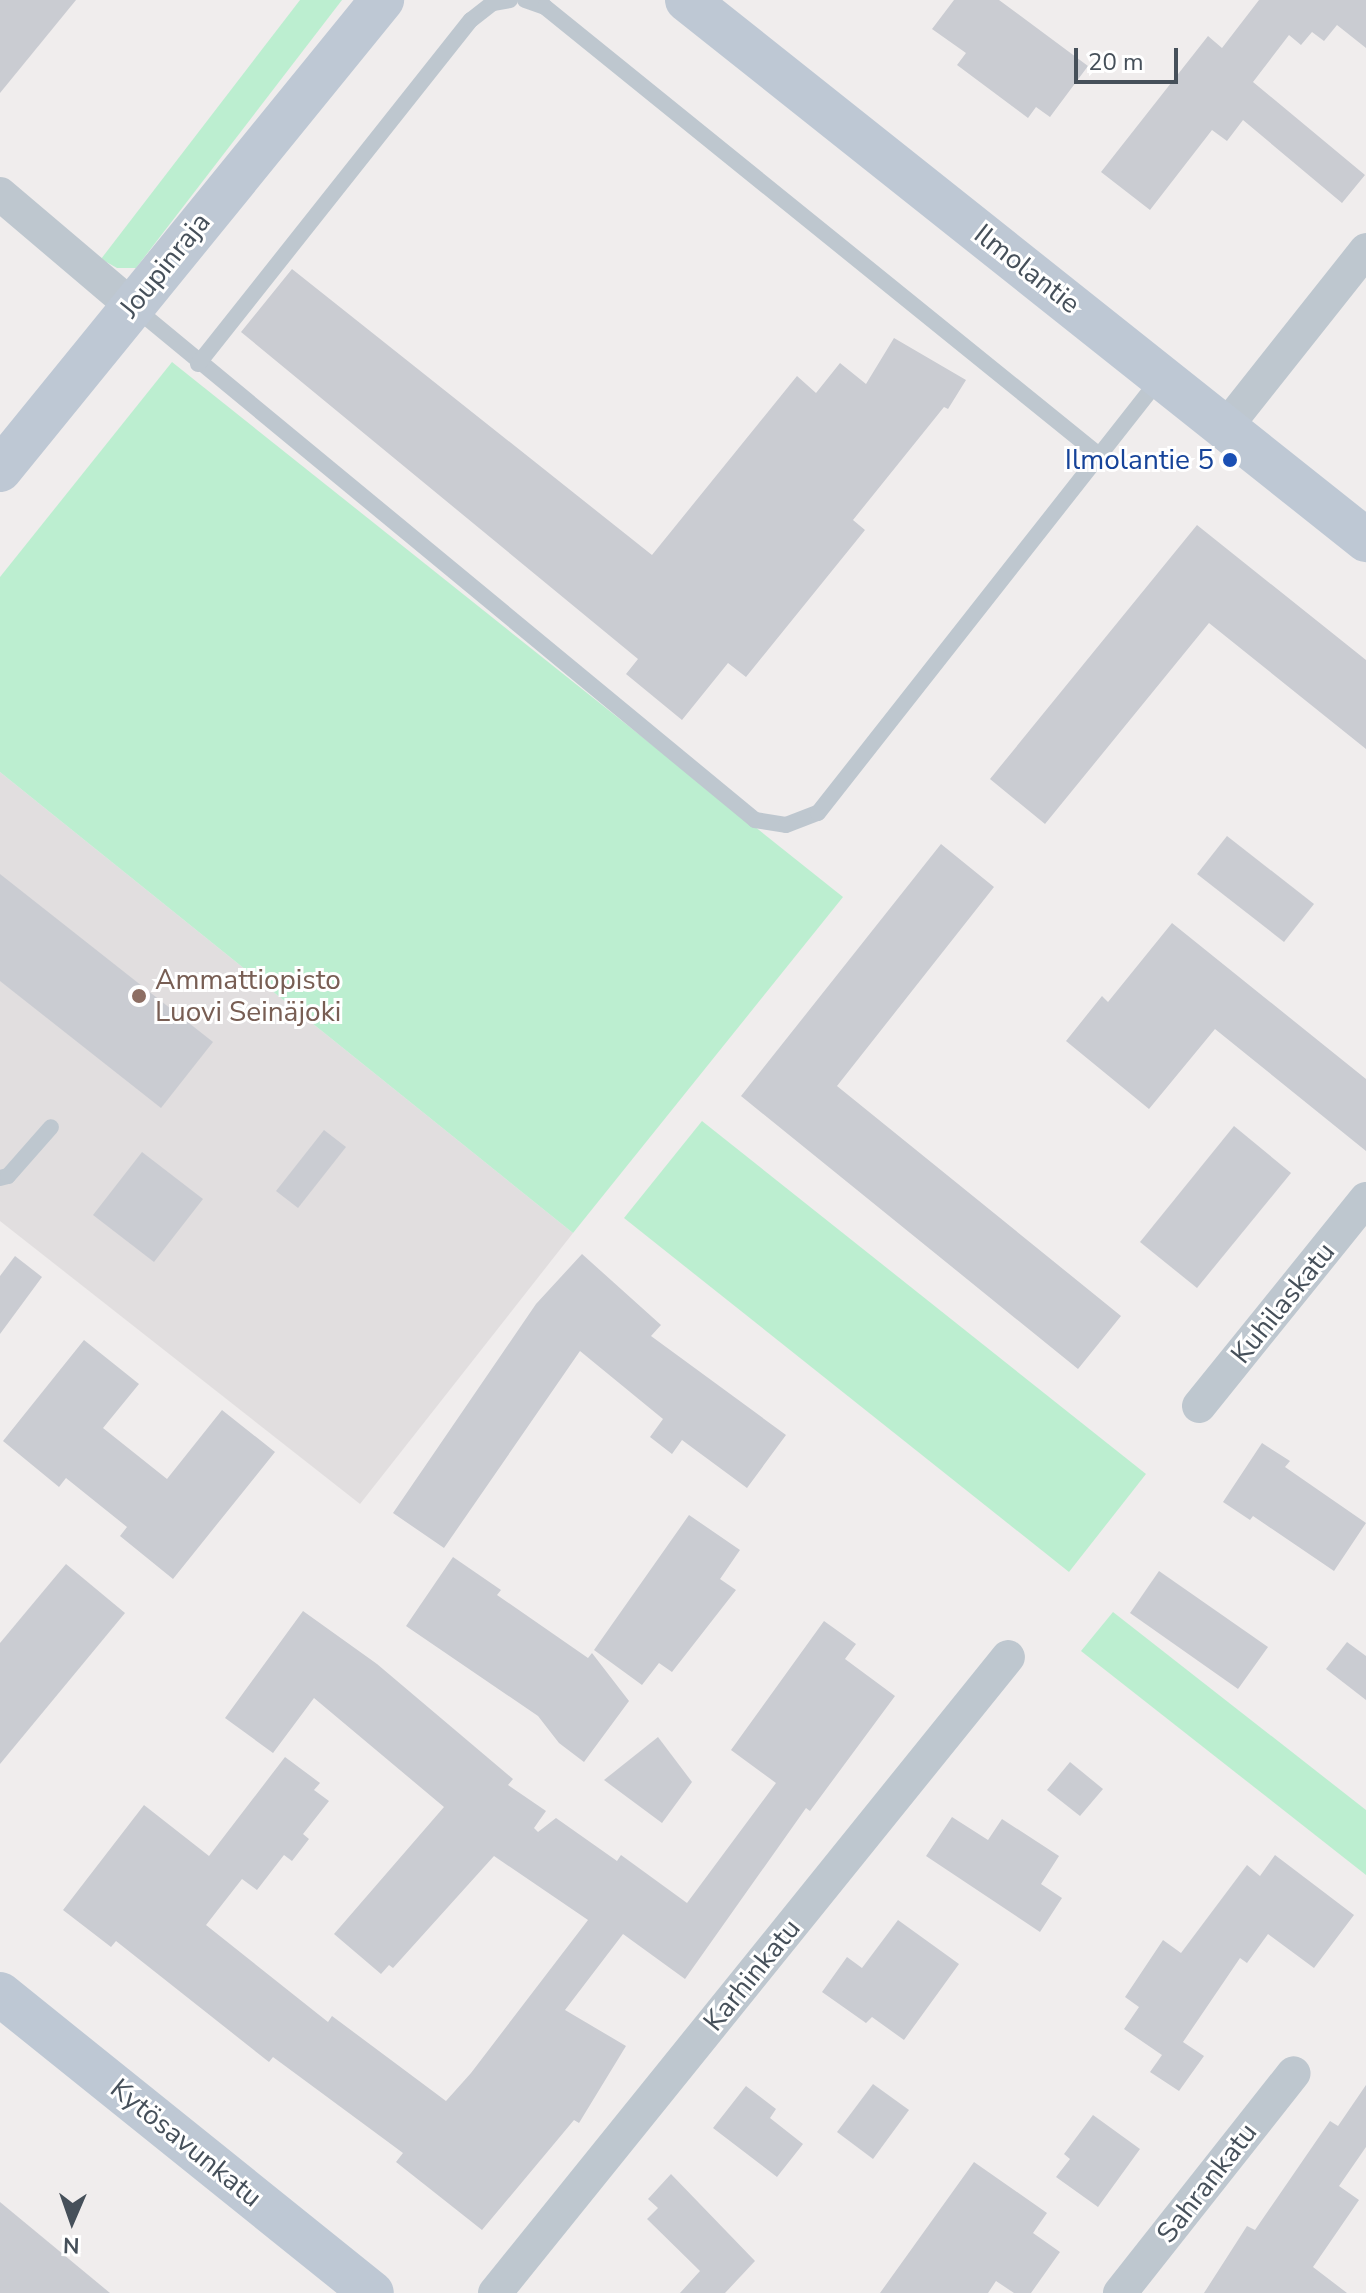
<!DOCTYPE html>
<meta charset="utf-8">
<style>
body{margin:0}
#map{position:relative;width:1366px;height:2293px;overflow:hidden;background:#f0eded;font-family:"Nunito Sans",sans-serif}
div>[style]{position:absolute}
.education>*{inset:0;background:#e1dedf}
.green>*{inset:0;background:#bceed0}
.building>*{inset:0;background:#caccd2}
.lane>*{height:16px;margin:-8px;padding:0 8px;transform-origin:8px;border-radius:8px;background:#bec7cf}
.street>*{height:34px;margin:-17px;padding:0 17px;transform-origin:17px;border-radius:17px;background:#bec7cf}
.secondary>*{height:44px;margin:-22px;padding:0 22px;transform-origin:22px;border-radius:22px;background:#bec8d4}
.dots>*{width:22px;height:22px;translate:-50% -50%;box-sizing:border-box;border:4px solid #fff;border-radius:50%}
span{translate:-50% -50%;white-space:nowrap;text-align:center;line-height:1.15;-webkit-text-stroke:6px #fff;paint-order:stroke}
.street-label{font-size:28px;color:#46505a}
.transit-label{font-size:28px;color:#164399}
.right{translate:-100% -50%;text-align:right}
.education-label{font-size:28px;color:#785e54}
.left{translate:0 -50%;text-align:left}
.north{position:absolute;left:32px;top:2181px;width:80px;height:80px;-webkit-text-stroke:6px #fff;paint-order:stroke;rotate:182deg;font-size:22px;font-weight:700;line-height:32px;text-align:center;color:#46505a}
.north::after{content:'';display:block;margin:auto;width:28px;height:36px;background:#46505a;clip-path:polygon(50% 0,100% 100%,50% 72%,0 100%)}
.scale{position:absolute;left:1074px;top:48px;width:104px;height:36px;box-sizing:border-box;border:4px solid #46505a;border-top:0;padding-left:10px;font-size:24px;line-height:28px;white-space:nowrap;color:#46505a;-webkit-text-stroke:6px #fff;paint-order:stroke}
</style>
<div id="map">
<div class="education">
<i style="clip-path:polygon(0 772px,573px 1233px,360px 1504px,0 1221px)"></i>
</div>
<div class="green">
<i style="clip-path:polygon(300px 0,342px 0,136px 268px,117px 268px,101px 259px)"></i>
<i style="clip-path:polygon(172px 362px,843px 897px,573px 1233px,0 772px,0 577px)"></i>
<i style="clip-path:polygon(702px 1121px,1146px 1474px,1069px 1572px,624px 1218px)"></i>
<i style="clip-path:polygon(1113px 1612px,1366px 1810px,1366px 1875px,1081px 1651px)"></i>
</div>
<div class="building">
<i style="clip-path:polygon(0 0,76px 0,0 93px)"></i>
<i style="clip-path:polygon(954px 0,999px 0,1088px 66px,1050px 117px,1036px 107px,1028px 118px,957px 65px,966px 53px,932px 29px)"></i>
<i style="clip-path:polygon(1259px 0,1366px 0,1366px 48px,1337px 25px,1324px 41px,1312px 32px,1301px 45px,1289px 35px,1253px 82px,1365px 175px,1342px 203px,1243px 120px,1227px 141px,1212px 130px,1150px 210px,1101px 172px,1208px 36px,1222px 48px)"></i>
<i style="clip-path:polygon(292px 269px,652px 555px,797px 376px,816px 393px,840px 363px,866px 384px,894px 338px,966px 380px,948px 409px,944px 407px,853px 520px,865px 530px,746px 677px,728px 663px,682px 720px,626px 674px,638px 659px,241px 332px)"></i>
<i style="clip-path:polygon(1197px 525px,1366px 660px,1366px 749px,1209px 623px,1045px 824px,990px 779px)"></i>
<i style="clip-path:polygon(1227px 836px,1314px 904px,1284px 942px,1197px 874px)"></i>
<i style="clip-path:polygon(941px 844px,994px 887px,837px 1086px,1121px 1316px,1078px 1369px,741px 1096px)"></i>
<i style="clip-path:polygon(0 874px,213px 1042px,161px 1108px,0 981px)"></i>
<i style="clip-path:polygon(1172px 923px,1366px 1079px,1366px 1151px,1215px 1029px,1149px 1109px,1066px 1041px,1102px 996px,1108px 1002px)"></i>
<i style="clip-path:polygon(1234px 1126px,1291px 1173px,1197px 1288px,1140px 1242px)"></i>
<i style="clip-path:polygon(324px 1130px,346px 1147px,298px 1208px,276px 1191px)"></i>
<i style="clip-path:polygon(142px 1152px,203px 1199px,154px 1262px,93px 1215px)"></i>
<i style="clip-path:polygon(582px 1254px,661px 1325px,651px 1336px,786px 1435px,747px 1488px,682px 1440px,672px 1454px,650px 1437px,663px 1419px,580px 1351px,444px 1548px,393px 1513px,536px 1304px)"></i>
<i style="clip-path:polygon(15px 1256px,42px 1277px,0 1334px,0 1276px)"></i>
<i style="clip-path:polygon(84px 1340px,139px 1384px,103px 1428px,167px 1479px,222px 1410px,275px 1452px,173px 1579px,120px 1536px,127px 1527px,66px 1478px,59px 1487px,3px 1441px)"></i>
<i style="clip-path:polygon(1262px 1443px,1290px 1461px,1285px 1467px,1366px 1523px,1334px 1571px,1253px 1516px,1250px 1520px,1223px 1502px)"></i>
<i style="clip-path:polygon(689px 1515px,740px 1550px,720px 1579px,736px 1590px,672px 1672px,659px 1663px,642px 1685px,594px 1650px)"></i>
<i style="clip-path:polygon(453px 1557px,501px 1590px,497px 1595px,588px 1658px,592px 1653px,629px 1701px,584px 1762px,559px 1743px,538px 1716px,406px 1626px)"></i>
<i style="clip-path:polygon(66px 1564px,125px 1613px,0 1764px,0 1643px)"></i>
<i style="clip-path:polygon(1159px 1571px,1268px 1647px,1238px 1689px,1130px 1613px)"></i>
<i style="clip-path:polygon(303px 1611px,377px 1664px,513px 1779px,508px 1785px,546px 1811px,534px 1828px,538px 1832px,556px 1818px,617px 1861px,621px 1855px,687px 1903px,776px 1783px,731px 1750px,824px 1621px,856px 1644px,845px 1659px,895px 1696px,810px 1811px,806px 1808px,685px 1979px,623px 1934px,565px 2010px,626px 2046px,579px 2123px,574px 2120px,482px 2230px,396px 2162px,403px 2153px,273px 2057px,269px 2062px,116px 1941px,111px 1947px,63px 1910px,144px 1805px,209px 1856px,285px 1757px,320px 1783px,314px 1790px,329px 1801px,303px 1834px,309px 1839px,292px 1861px,284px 1855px,257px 1890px,242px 1879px,206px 1925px,328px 2022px,332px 2016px,446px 2101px,471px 2073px,588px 1920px,494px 1856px,393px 1968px,389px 1965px,381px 1974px,334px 1934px,444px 1807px,314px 1698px,273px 1753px,225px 1718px)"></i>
<i style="clip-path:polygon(1347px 1642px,1366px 1656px,1366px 1700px,1326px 1669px)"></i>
<i style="clip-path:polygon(658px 1737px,692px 1782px,662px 1823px,604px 1780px)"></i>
<i style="clip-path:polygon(1070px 1762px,1103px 1789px,1080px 1816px,1047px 1790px)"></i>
<i style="clip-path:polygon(952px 1817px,988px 1840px,1002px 1819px,1059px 1856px,1041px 1884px,1062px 1898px,1040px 1932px,926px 1856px)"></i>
<i style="clip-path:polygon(1275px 1855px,1354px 1915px,1314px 1968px,1268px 1934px,1247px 1963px,1240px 1958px,1183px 2042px,1204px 2056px,1179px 2091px,1150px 2072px,1162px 2055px,1124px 2029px,1139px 2007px,1125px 1997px,1163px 1940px,1181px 1953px,1247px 1865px,1260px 1876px)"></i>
<i style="clip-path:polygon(898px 1920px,959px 1964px,904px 2040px,872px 2017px,866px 2023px,822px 1992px,847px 1957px,862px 1968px)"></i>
<i style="clip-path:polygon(873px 2084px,909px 2110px,873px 2159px,837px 2132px)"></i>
<i style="clip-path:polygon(1366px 2085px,1366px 2147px,1339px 2186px,1359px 2200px,1313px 2267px,1347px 2293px,1204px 2293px,1247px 2226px,1255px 2230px,1330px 2121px,1338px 2126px)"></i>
<i style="clip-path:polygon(746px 2086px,776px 2109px,770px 2118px,803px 2144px,777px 2177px,713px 2128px)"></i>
<i style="clip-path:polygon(1093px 2115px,1140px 2149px,1098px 2207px,1056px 2177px,1070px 2159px,1064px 2154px)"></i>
<i style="clip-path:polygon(974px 2162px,1047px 2213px,1033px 2233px,1060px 2252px,1031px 2293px,1014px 2293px,996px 2281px,988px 2293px,880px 2293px)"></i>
<i style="clip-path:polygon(671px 2174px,755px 2261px,725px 2293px,680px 2293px,700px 2271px,647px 2219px,658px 2208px,648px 2199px)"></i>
<i style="clip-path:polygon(0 2202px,110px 2293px,0 2293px)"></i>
</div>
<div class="lane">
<i style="left:525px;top:0;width:21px;rotate:19deg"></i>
<i style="left:545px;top:7px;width:712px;rotate:38.96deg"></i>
<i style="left:135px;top:308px;width:804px;rotate:39.55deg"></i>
<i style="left:755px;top:820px;width:31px;rotate:9deg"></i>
<i style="left:786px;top:825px;width:34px;rotate:-21deg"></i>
<i style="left:818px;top:813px;width:555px;rotate:-51.81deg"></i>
<i style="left:198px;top:364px;width:439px;rotate:-51.6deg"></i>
<i style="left:471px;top:20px;width:28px;rotate:-38deg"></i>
<i style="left:493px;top:3px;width:17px;rotate:-10deg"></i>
<i style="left:0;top:1178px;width:8px;rotate:-14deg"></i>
<i style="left:8px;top:1176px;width:65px;rotate:-48.7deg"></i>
</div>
<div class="street">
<i style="left:0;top:194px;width:172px;rotate:40.3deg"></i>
<i style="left:1225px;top:428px;width:227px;rotate:-51.6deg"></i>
<i style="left:1199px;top:1406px;width:266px;rotate:-51.1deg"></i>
<i style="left:495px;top:2293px;width:817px;rotate:-51.11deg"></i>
<i style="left:1120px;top:2293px;width:280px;rotate:-51.7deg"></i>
</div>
<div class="secondary">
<i style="left:687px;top:0;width:868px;rotate:38.49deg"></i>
<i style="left:0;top:470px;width:606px;rotate:-50.9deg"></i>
<i style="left:0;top:1994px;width:477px;rotate:38.8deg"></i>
</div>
<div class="dots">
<i style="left:1230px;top:460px;background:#1a4fb4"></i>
<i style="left:139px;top:996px;background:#8d6e63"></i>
</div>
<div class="street-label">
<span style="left:165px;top:265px;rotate:-51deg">Joupinraja</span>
<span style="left:1027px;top:269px;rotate:38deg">Ilmolantie</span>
<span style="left:1283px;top:1303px;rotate:-51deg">Kuhilaskatu</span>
<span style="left:752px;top:1975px;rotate:-51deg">Karhinkatu</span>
<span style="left:186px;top:2143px;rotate:39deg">Kytösavunkatu</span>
<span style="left:1207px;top:2183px;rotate:-52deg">Sahrankatu</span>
</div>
<div class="transit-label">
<span class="right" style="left:1214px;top:460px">Ilmolantie 5</span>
</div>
<div class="education-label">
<span class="left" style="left:155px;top:996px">Ammattiopisto<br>Luovi Seinäjoki</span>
</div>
<div class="north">N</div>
<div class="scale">20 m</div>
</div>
